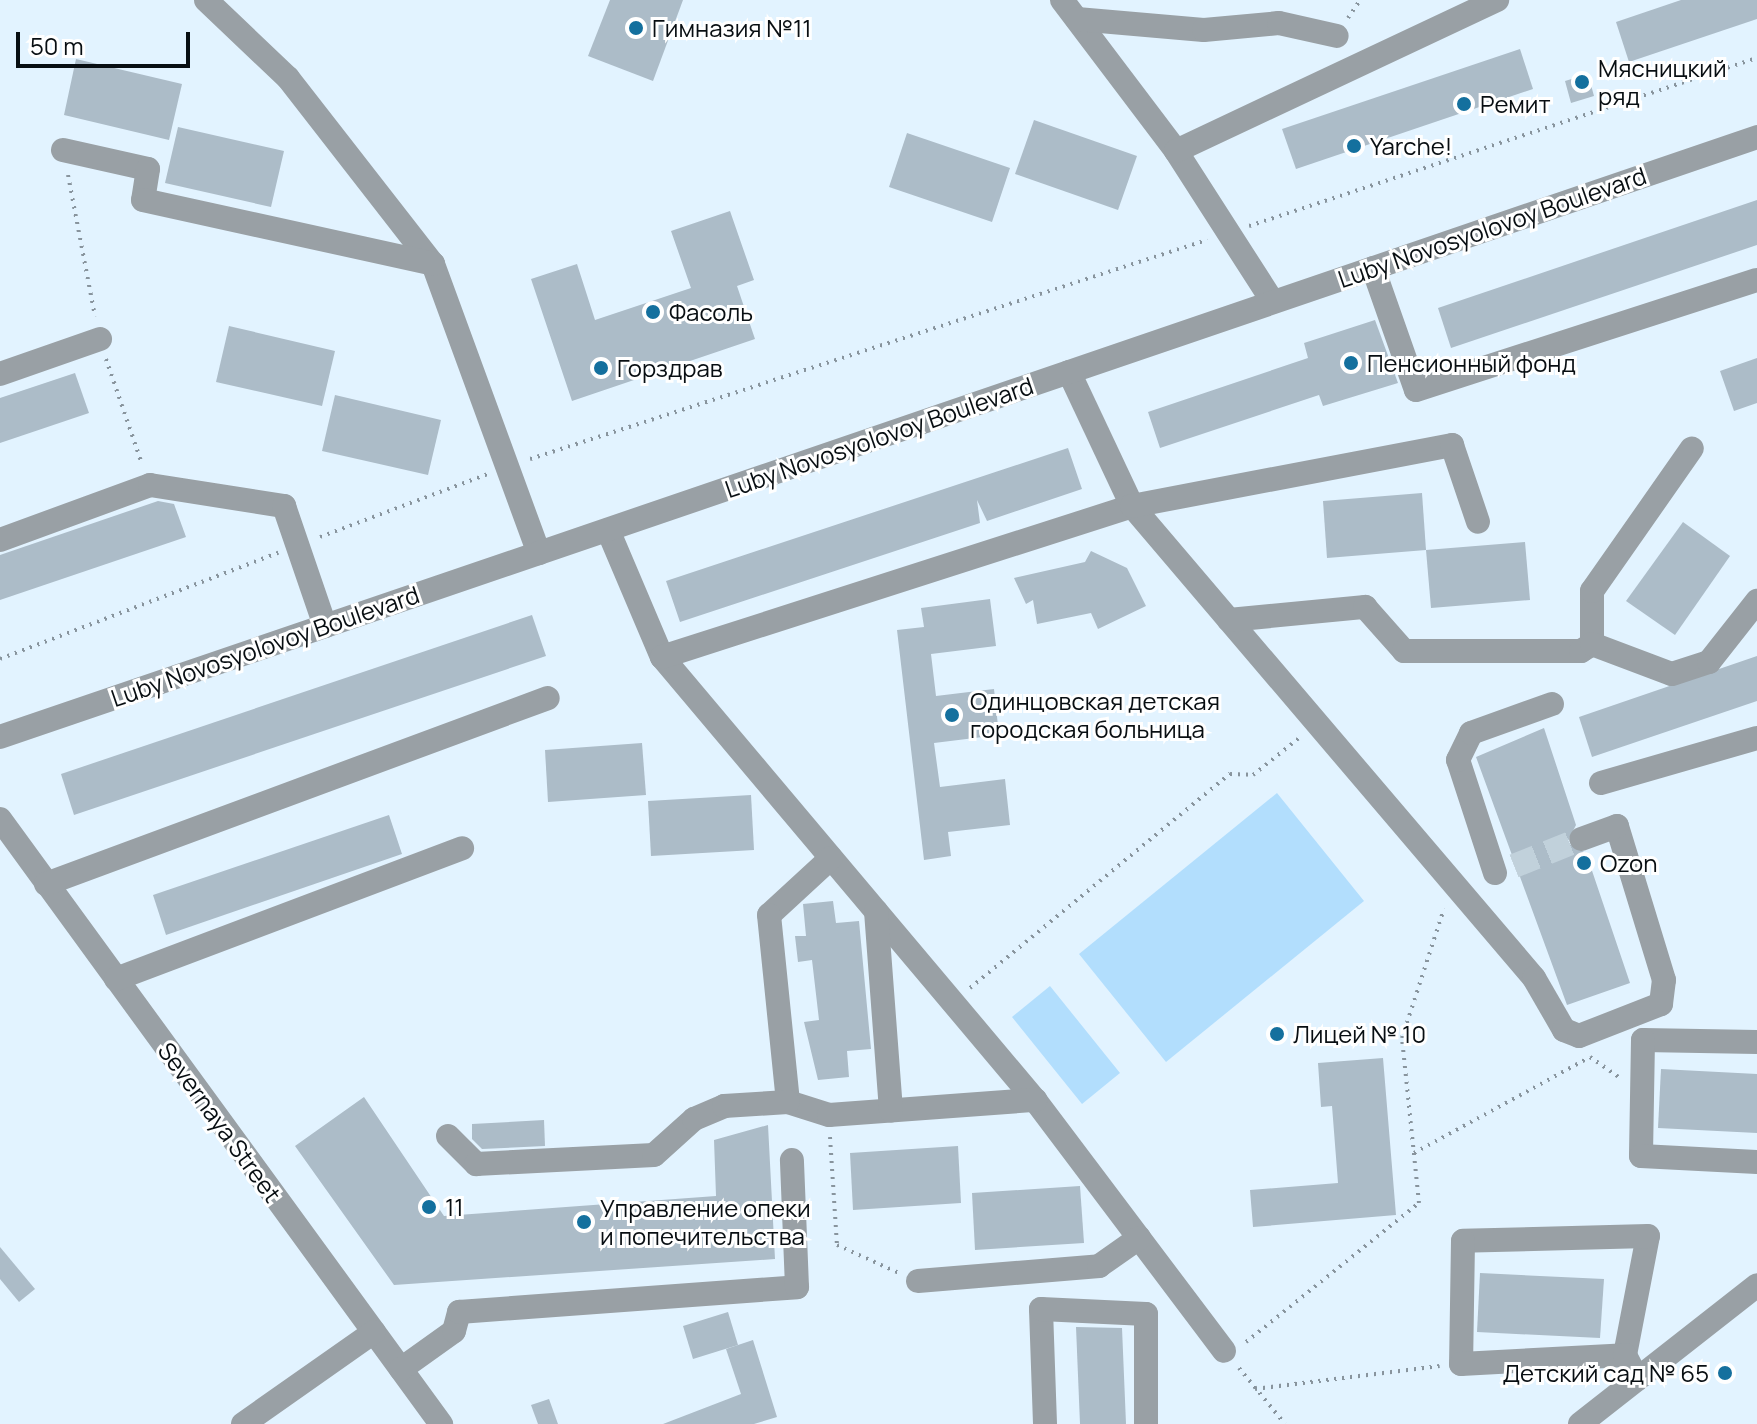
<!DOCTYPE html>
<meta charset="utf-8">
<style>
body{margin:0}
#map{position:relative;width:1757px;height:1424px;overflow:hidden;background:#e2f3ff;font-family:Manrope,sans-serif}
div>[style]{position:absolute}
.green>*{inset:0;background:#b2defd}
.building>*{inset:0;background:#acbcc8}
.minor-tunnel>*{height:24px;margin-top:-12px;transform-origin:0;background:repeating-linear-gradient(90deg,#c1d1db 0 24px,transparent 0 36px)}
.path>*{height:4px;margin-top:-2px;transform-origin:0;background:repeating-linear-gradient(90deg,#88949d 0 2px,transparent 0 8px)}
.minor>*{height:24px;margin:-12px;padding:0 12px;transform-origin:12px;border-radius:12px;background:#99a0a5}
.dots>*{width:22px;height:22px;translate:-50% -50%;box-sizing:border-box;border:4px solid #fff;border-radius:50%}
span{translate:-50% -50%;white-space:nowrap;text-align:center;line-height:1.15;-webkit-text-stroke:6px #fff;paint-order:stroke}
.poi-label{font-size:24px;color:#080e12}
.left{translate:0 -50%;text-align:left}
.right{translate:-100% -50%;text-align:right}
.street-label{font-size:24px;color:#080e12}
.scale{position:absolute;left:16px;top:32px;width:174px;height:36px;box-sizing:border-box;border:4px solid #080e12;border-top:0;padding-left:10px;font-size:24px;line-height:28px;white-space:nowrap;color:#080e12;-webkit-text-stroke:6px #fff;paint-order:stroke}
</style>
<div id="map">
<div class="green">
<i style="clip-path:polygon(1277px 793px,1364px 901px,1166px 1062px,1079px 954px)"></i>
<i style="clip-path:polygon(1050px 986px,1120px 1073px,1082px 1104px,1012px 1017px)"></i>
</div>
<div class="building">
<i style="clip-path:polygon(610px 0,683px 0,653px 81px,588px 56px)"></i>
<i style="clip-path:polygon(1681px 0,1757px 0,1757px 19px,1629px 62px,1616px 22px)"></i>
<i style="clip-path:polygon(1520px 49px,1533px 89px,1296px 169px,1282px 129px)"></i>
<i style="clip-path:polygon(76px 59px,182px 84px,169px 140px,64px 115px)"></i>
<i style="clip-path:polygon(1588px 74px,1594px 96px,1571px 103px,1565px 81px)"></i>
<i style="clip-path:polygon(1034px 120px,1137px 156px,1118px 210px,1015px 174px)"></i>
<i style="clip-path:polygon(178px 127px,284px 151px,271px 207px,165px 183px)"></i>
<i style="clip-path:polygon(907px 133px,1010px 168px,992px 222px,889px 187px)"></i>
<i style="clip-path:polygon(1757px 200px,1757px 245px,1451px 348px,1438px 308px)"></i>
<i style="clip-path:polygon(730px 211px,754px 280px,737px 286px,755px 339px,572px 401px,531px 279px,577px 264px,595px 320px,691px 288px,671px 231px)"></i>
<i style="clip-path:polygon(1375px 320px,1398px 383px,1323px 406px,1319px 395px,1160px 448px,1148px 412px,1308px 358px,1304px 343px)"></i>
<i style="clip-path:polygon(229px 326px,335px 351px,322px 406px,216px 382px)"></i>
<i style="clip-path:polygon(1757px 358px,1757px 403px,1734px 411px,1720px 371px)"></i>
<i style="clip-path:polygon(75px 373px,89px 413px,0 443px,0 398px)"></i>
<i style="clip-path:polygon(335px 395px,441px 420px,428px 475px,322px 451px)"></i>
<i style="clip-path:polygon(1068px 448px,1082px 489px,987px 521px,977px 500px,980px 523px,680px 622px,666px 581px)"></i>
<i style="clip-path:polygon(1422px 493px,1426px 550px,1327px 558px,1323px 501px)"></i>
<i style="clip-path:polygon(158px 501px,174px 504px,186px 537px,0 600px,0 555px)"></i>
<i style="clip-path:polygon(1683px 522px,1730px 556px,1675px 635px,1626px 601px)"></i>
<i style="clip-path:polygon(1525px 542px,1530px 600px,1431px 608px,1426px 550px)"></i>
<i style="clip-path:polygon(1091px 551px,1127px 568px,1146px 606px,1098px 629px,1091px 613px,1037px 624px,1033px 600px,1026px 604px,1014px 578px,1085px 562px)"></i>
<i style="clip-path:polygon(990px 599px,996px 646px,931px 654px,936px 696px,994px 689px,999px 735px,934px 743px,940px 787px,1005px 779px,1010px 825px,948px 832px,951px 856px,924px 860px,897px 630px,924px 627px,921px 608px)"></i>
<i style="clip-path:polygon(532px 615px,546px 656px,74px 815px,61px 774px)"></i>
<i style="clip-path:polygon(1757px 656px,1757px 701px,1592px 757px,1579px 717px)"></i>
<i style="clip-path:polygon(1544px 728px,1576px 825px,1567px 843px,1586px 853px,1630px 983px,1567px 1005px,1476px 757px)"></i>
<i style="clip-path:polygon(642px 743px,646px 795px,548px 802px,545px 750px)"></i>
<i style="clip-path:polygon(751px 795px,754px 850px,651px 856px,648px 801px)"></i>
<i style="clip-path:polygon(389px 815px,402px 854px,166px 935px,153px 895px)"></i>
<i style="clip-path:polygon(833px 901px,836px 923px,859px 921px,871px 1049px,847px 1051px,849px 1077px,818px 1080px,804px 1022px,819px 1020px,812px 960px,798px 962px,795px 936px,806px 936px,803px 904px)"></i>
<i style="clip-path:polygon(1383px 1058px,1396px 1215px,1253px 1227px,1250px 1190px,1338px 1183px,1332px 1106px,1321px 1107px,1318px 1063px)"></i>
<i style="clip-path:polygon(1661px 1069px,1757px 1074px,1757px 1133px,1658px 1128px)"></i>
<i style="clip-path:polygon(364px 1097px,444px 1216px,716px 1196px,714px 1140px,768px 1125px,775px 1259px,394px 1285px,295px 1146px)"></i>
<i style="clip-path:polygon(544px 1120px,545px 1146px,482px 1149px,472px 1139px,472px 1124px)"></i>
<i style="clip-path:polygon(958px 1146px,961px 1203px,853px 1210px,850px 1153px)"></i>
<i style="clip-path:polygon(1080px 1186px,1084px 1243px,975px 1250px,972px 1193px)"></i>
<i style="clip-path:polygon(0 1247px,35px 1289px,19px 1302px,0 1279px)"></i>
<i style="clip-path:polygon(1480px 1273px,1604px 1279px,1600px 1338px,1477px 1332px)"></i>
<i style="clip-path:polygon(728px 1312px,738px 1345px,693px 1359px,683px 1326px)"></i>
<i style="clip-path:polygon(1076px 1327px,1122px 1328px,1126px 1424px,1080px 1424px)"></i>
<i style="clip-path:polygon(753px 1340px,777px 1417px,754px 1424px,663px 1424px,741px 1394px,726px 1349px)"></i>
<i style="clip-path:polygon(549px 1399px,558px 1424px,538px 1424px,531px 1405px)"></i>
</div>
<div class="minor-tunnel">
<i style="left:1514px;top:866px;width:72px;rotate:-21.9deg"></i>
</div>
<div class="path">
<i style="left:1348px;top:18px;width:22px;rotate:-56deg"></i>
<i style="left:68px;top:175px;width:144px;rotate:79.2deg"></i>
<i style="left:1249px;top:226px;width:535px;rotate:-18.3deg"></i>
<i style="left:106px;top:359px;width:111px;rotate:71.1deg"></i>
<i style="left:530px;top:459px;width:712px;rotate:-17.93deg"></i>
<i style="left:320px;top:537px;width:179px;rotate:-20.6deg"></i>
<i style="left:0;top:659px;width:298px;rotate:-20.9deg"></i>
<i style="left:970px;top:988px;width:337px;rotate:-39.5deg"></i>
<i style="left:1230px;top:774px;width:23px;rotate:2deg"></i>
<i style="left:1253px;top:775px;width:59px;rotate:-38.8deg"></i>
<i style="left:830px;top:1137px;width:108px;rotate:86.3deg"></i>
<i style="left:837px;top:1245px;width:68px;rotate:24.3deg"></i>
<i style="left:1414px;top:1153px;width:200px;rotate:-28.6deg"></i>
<i style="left:1590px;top:1057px;width:37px;rotate:35deg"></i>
<i style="left:1246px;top:1342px;width:222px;rotate:-38.8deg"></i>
<i style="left:1419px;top:1203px;width:166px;rotate:-95.9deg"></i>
<i style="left:1402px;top:1038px;width:136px;rotate:-72deg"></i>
<i style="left:1239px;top:1368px;width:72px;rotate:50.6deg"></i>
<i style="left:1255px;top:1389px;width:186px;rotate:-7.1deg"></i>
</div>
<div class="minor">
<i style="left:206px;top:0;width:113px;rotate:43.6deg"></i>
<i style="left:288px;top:78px;width:236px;rotate:52.1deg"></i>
<i style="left:433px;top:264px;width:308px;rotate:69.9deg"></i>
<i style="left:1062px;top:0;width:189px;rotate:52.9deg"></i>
<i style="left:1176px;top:151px;width:179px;rotate:57.3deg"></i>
<i style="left:1077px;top:19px;width:127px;rotate:5deg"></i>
<i style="left:1204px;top:30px;width:75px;rotate:-5.3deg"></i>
<i style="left:1279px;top:23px;width:59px;rotate:12.6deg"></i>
<i style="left:63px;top:150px;width:87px;rotate:12.6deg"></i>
<i style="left:148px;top:169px;width:31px;rotate:99deg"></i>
<i style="left:143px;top:200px;width:297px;rotate:12.4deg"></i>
<i style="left:1176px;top:151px;width:355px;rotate:-25.2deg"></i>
<i style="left:1373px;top:268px;width:129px;rotate:70.6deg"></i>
<i style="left:1416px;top:390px;width:358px;rotate:-17.9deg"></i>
<i style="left:1069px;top:372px;width:148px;rotate:64.8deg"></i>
<i style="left:1132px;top:506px;width:620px;rotate:49.58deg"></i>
<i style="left:1534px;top:978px;width:60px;rotate:60deg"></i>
<i style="left:1564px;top:1030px;width:16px;rotate:22deg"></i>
<i style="left:1579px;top:1036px;width:88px;rotate:-21.3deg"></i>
<i style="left:1661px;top:1004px;width:24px;rotate:-83deg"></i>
<i style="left:1664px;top:980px;width:161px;rotate:-107deg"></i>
<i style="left:1617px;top:826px;width:38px;rotate:160deg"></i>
<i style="left:0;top:374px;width:106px;rotate:-19.3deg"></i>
<i style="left:608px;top:530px;width:138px;rotate:67deg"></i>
<i style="left:662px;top:657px;width:579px;rotate:49.9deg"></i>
<i style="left:1035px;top:1100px;width:314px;rotate:53deg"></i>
<i style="left:0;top:540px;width:160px;rotate:-20.1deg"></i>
<i style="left:150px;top:485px;width:136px;rotate:8.9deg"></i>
<i style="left:284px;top:506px;width:127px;rotate:71.1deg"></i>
<i style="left:1229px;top:620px;width:137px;rotate:-5.5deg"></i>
<i style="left:1365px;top:607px;width:59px;rotate:48.4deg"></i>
<i style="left:1404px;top:651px;width:177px"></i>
<i style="left:1581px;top:651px;width:13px;rotate:-32deg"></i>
<i style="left:1592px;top:644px;width:53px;rotate:-90deg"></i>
<i style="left:1592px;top:591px;width:174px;rotate:-55deg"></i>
<i style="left:1592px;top:644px;width:85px;rotate:20.6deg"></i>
<i style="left:1672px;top:674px;width:39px;rotate:-18deg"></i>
<i style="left:1709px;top:662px;width:78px;rotate:-51.8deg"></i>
<i style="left:662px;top:657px;width:494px;rotate:-17.8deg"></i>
<i style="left:1132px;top:506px;width:326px;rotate:-10.8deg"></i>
<i style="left:1452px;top:445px;width:81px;rotate:71.3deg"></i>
<i style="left:0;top:737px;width:1857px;rotate:-18.85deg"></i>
<i style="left:1601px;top:783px;width:162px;rotate:-16.1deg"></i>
<i style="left:0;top:819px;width:749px;rotate:53.91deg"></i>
<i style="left:831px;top:858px;width:84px;rotate:137.4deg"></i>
<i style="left:769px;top:915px;width:188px;rotate:84.2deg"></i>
<i style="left:788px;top:1102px;width:43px;rotate:17.6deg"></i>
<i style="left:829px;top:1115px;width:207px;rotate:-4.2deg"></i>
<i style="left:1495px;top:873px;width:119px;rotate:-108.1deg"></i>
<i style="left:1458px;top:760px;width:30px;rotate:-64deg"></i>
<i style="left:1471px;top:733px;width:86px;rotate:-19.7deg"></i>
<i style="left:46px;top:884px;width:535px;rotate:-20.33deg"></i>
<i style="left:876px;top:911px;width:200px;rotate:85.7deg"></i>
<i style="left:116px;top:979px;width:370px;rotate:-20.7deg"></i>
<i style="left:1757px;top:1042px;width:114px;rotate:-179deg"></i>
<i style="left:1643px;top:1040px;width:116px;rotate:91deg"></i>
<i style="left:1641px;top:1156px;width:116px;rotate:3deg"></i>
<i style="left:448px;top:1136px;width:40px;rotate:45deg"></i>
<i style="left:476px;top:1164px;width:178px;rotate:-2.9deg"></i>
<i style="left:654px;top:1155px;width:54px;rotate:-42deg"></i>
<i style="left:694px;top:1119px;width:33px;rotate:-23deg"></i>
<i style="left:724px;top:1106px;width:64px;rotate:-3.6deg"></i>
<i style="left:918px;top:1281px;width:182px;rotate:-4.7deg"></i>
<i style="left:1099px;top:1266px;width:49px;rotate:-35deg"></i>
<i style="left:1625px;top:1355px;width:121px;rotate:-79.1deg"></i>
<i style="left:1648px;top:1236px;width:185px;rotate:178.5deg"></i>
<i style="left:1463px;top:1241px;width:123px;rotate:90.9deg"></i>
<i style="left:1461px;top:1364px;width:164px;rotate:-3.1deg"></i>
<i style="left:1625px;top:1355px;width:27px;rotate:63deg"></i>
<i style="left:401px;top:1369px;width:65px;rotate:-35.6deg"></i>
<i style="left:454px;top:1331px;width:20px;rotate:-75deg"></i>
<i style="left:459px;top:1312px;width:339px;rotate:-4.2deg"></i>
<i style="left:797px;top:1287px;width:127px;rotate:-92.3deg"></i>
<i style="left:243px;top:1424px;width:160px;rotate:-35.1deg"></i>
<i style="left:1045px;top:1424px;width:115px;rotate:-92deg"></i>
<i style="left:1041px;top:1309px;width:105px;rotate:2.7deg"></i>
<i style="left:1146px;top:1314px;width:110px;rotate:90deg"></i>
<i style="left:1580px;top:1424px;width:225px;rotate:-38.1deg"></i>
</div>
<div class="dots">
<i style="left:636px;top:28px;background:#14709e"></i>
<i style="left:1582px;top:82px;background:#14709e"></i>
<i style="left:1464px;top:104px;background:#14709e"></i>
<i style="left:1354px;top:146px;background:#14709e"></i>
<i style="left:653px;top:312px;background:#14709e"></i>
<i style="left:1351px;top:363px;background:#14709e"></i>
<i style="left:601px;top:368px;background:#14709e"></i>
<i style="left:952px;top:715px;background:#14709e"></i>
<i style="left:1584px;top:863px;background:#14709e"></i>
<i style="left:1277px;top:1034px;background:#14709e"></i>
<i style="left:429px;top:1207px;background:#14709e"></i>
<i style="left:584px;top:1222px;background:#14709e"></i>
<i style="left:1725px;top:1373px;background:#14709e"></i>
</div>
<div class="poi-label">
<span class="left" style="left:652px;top:28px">Гимназия №11</span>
<span class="left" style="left:1598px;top:82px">Мясницкий<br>ряд</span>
<span class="left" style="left:1480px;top:104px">Ремит</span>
<span class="left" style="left:1370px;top:146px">Yarche!</span>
<span class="left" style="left:669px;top:312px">Фасоль</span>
<span class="left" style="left:1367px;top:363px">Пенсионный фонд</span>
<span class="left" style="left:617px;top:368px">Горздрав</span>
<span class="left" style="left:970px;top:715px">Одинцовская детская<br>городская больница</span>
<span class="left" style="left:1600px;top:863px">Ozon</span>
<span class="left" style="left:1293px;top:1034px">Лицей № 10</span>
<span class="left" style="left:445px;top:1207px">11</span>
<span class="left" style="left:600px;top:1222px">Управление опеки<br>и попечительства</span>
<span class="right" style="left:1709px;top:1373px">Детский сад № 65</span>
</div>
<div class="street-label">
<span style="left:1492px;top:227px;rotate:-19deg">Luby Novosyolovoy Boulevard</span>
<span style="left:879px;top:437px;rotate:-19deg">Luby Novosyolovoy Boulevard</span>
<span style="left:265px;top:646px;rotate:-19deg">Luby Novosyolovoy Boulevard</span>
<span style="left:220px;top:1122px;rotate:54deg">Severnaya Street</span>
</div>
<div class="scale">50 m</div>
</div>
